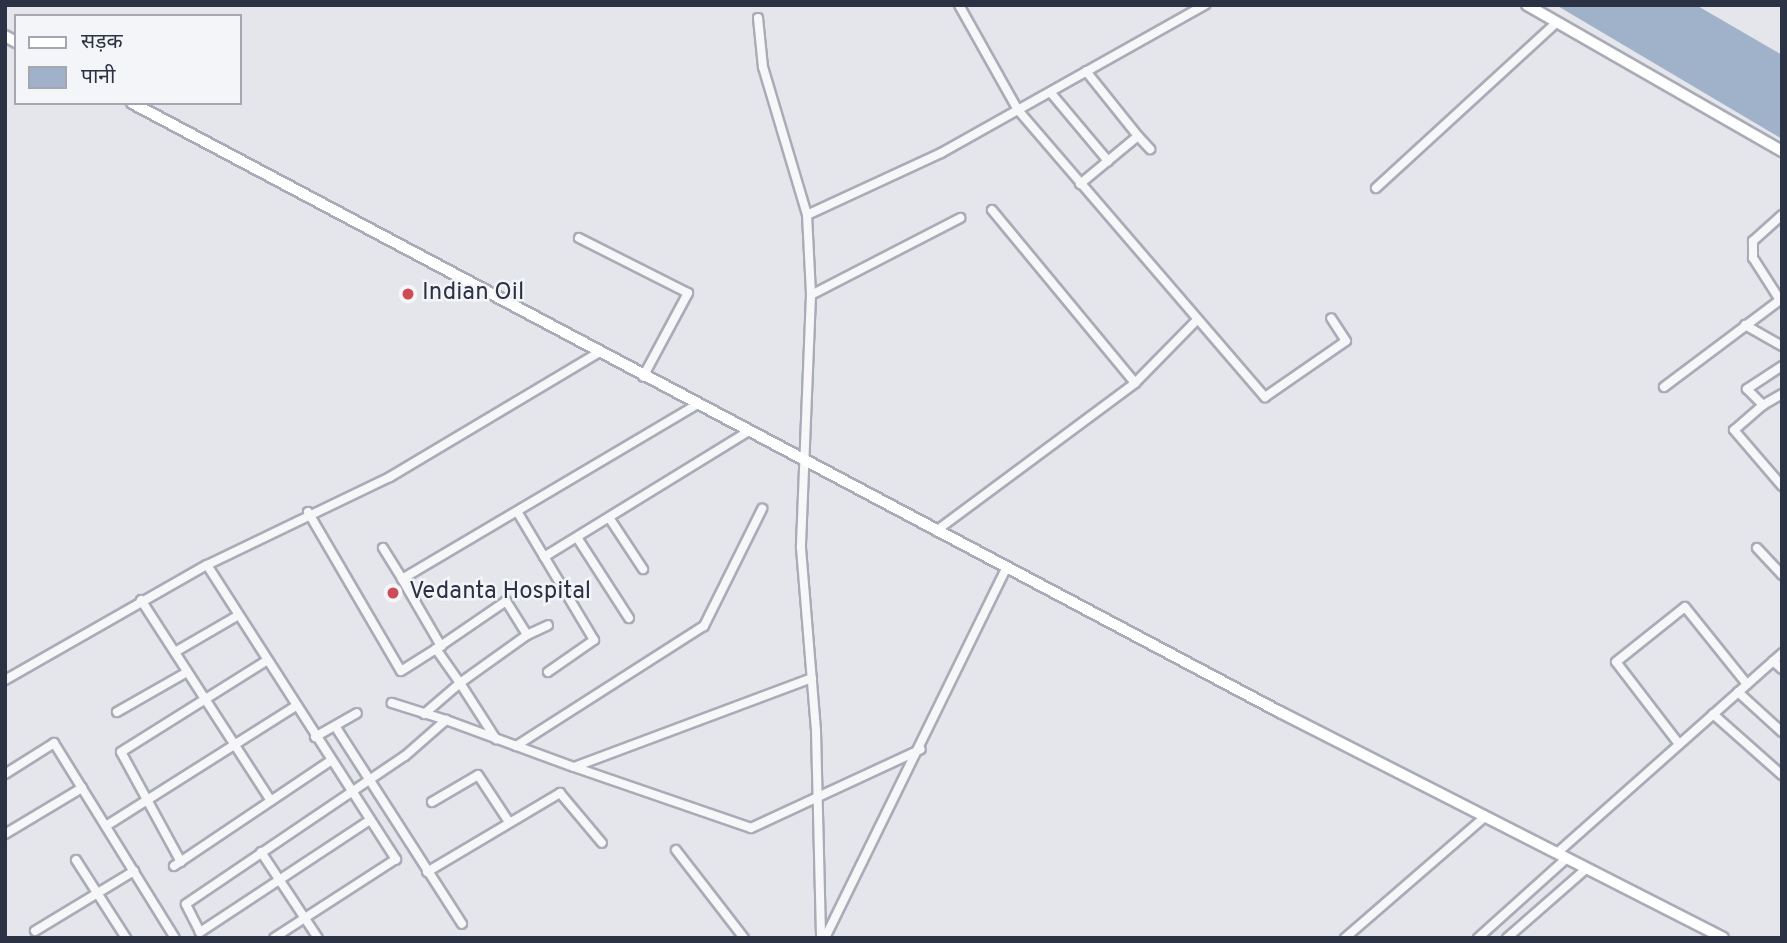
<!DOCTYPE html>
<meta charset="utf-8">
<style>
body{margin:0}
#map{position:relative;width:1787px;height:943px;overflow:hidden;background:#e4e6eb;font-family:Overpass,"Noto Sans Devanagari",sans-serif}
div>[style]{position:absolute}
.water>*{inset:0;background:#a0b1ca}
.roads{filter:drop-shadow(2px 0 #a9acb6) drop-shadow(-2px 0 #a9acb6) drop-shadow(0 2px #a9acb6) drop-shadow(0 -2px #a9acb6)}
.street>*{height:8px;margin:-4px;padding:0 4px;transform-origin:4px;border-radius:4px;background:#f7f7fa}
.secondary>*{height:10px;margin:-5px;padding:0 5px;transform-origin:5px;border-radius:5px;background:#fff}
.dots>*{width:19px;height:19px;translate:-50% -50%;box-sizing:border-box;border:4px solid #f4f5f9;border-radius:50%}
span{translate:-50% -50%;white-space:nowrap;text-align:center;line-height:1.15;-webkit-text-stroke:5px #f4f5f9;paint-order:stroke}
.poi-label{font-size:24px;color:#2b3244}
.left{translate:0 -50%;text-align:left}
.frame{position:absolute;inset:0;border:7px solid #2b3244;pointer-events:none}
.legend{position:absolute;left:14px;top:14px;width:228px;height:91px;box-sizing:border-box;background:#f4f5f9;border:2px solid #a4a7b1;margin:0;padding:9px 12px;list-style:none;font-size:21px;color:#2b3244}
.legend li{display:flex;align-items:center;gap:14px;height:35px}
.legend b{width:35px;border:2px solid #a4a7b1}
</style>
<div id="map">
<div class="water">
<i style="clip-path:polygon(1556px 5px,1696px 5px,1782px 55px,1782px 139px)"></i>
</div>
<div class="roads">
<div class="street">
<i style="left:959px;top:5px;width:120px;rotate:60.7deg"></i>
<i style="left:1018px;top:110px;width:379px;rotate:49.3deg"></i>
<i style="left:1265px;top:397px;width:98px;rotate:-34.7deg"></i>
<i style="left:1346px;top:341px;width:27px;rotate:-123deg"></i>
<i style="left:758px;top:18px;width:49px;rotate:84.2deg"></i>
<i style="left:763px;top:67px;width:154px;rotate:73.4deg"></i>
<i style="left:807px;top:215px;width:80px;rotate:87.1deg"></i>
<i style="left:811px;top:295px;width:253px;rotate:92.3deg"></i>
<i style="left:801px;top:548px;width:184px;rotate:85.3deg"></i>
<i style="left:816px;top:731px;width:207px;rotate:88.6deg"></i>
<i style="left:1051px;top:93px;width:89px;rotate:50deg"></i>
<i style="left:1138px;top:136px;width:18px;rotate:47deg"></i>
<i style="left:1080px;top:184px;width:75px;rotate:-39.6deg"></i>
<i style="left:1138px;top:136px;width:83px;rotate:-128.7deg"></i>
<i style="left:1376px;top:188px;width:246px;rotate:-42.5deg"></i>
<i style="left:992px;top:210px;width:224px;rotate:50.4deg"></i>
<i style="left:807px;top:215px;width:148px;rotate:-24.8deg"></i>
<i style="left:941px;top:153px;width:303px;rotate:-29.3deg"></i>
<i style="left:579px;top:238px;width:122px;rotate:26.8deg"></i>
<i style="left:688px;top:293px;width:95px;rotate:118.2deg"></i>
<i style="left:811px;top:295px;width:168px;rotate:-27.3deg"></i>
<i style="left:1745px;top:325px;width:43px;rotate:29.6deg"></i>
<i style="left:1782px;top:366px;width:42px;rotate:146.7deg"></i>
<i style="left:1747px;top:389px;width:23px;rotate:45deg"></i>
<i style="left:1763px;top:405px;width:38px;rotate:139deg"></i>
<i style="left:1734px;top:430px;width:74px;rotate:49.4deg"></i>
<i style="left:1664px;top:387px;width:145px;rotate:-36.9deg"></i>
<i style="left:1780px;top:300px;width:50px;rotate:-122.7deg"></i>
<i style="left:1753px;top:258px;width:17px;rotate:-90deg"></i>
<i style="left:1753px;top:241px;width:39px;rotate:-42deg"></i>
<i style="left:1763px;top:405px;width:22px;rotate:-30deg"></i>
<i style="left:308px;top:512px;width:184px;rotate:59.7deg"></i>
<i style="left:401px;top:671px;width:41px;rotate:-32.2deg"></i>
<i style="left:518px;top:513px;width:148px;rotate:59.1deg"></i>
<i style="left:594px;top:640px;width:56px;rotate:145.2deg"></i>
<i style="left:610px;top:519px;width:60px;rotate:56.6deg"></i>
<i style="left:936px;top:531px;width:248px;rotate:-36.6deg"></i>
<i style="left:1135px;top:383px;width:86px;rotate:-45.5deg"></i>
<i style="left:578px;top:539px;width:94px;rotate:57.2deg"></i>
<i style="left:383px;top:548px;width:36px;rotate:58deg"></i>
<i style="left:402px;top:579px;width:342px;rotate:-30.6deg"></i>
<i style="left:1757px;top:548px;width:37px;rotate:47deg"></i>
<i style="left:544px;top:557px;width:238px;rotate:-31.6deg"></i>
<i style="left:207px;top:565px;width:350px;rotate:57.3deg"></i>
<i style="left:396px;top:859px;width:145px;rotate:147.1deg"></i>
<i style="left:402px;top:579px;width:78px;rotate:59.8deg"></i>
<i style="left:141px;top:600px;width:239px;rotate:57.1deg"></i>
<i style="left:527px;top:635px;width:23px;rotate:-25deg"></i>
<i style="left:175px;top:652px;width:72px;rotate:-30.1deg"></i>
<i style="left:1773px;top:661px;width:12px;rotate:42deg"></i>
<i style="left:812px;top:678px;width:254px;rotate:159.5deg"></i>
<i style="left:574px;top:767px;width:187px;rotate:19deg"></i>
<i style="left:751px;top:828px;width:187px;rotate:-24.9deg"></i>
<i style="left:5px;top:680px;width:232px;rotate:-29.7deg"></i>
<i style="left:207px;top:565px;width:203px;rotate:-25.7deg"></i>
<i style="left:390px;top:477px;width:242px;rotate:-30.8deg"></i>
<i style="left:1738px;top:692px;width:59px;rotate:42.3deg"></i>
<i style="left:117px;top:712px;width:81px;rotate:-29.7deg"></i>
<i style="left:424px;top:714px;width:48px;rotate:-40.7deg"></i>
<i style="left:460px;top:683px;width:42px;rotate:-125.2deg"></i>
<i style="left:436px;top:649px;width:85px;rotate:-34.4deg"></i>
<i style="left:506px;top:601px;width:40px;rotate:58deg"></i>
<i style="left:527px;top:635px;width:82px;rotate:144.4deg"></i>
<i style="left:460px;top:683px;width:67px;rotate:57.3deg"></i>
<i style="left:1713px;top:714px;width:92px;rotate:41.5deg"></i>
<i style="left:446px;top:720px;width:136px;rotate:20.2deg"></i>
<i style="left:335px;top:726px;width:235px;rotate:57.3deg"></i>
<i style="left:315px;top:737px;width:48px;rotate:-29.7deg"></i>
<i style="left:1679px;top:744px;width:103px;rotate:-127.5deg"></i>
<i style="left:1616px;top:662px;width:88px;rotate:-38.6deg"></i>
<i style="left:1685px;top:607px;width:99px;rotate:51.2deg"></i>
<i style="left:516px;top:746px;width:223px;rotate:-32.6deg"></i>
<i style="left:704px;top:626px;width:131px;rotate:-63.6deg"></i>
<i style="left:5px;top:774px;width:58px;rotate:-32.3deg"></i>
<i style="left:54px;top:743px;width:229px;rotate:58.2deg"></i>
<i style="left:432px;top:802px;width:53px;rotate:-30.4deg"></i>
<i style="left:478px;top:775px;width:56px;rotate:56.6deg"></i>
<i style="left:370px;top:820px;width:204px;rotate:146.6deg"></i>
<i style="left:200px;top:932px;width:31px;rotate:-117deg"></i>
<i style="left:186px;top:904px;width:264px;rotate:-34.1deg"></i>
<i style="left:405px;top:756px;width:55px;rotate:-41.3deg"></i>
<i style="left:446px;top:720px;width:57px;rotate:-162.5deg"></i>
<i style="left:106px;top:826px;width:222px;rotate:-32.3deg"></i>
<i style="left:5px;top:834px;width:90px;rotate:-30.9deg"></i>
<i style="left:676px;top:850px;width:111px;rotate:52.3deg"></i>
<i style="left:261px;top:852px;width:103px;rotate:56.5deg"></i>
<i style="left:1557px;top:853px;width:301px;rotate:-41.6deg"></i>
<i style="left:76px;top:860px;width:93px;rotate:57.3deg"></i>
<i style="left:181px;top:862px;width:125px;rotate:-118.6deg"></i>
<i style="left:121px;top:752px;width:171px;rotate:-32.1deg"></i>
<i style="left:174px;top:866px;width:188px;rotate:-33.9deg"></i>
<i style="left:427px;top:872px;width:155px;rotate:-30.7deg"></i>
<i style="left:560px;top:793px;width:65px;rotate:50deg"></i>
<i style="left:35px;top:931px;width:116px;rotate:-31.2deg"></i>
<i style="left:825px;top:938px;width:412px;rotate:-63.9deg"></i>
<i style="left:1345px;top:938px;width:186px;rotate:-40.9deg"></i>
<i style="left:1478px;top:938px;width:120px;rotate:-42deg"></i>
<i style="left:1507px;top:938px;width:106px;rotate:-41.2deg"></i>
</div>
<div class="secondary">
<i style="left:1527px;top:5px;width:294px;rotate:29.8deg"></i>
<i style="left:5px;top:36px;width:13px;rotate:29deg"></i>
<i style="left:132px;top:103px;width:1300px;rotate:27.95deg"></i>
<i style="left:1280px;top:712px;width:497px;rotate:27deg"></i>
</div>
</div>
<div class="dots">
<i style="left:408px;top:294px;background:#cc4d55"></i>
<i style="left:393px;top:593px;background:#cc4d55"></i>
</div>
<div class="poi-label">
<span class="left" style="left:422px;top:294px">Indian Oil</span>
<span class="left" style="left:409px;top:593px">Vedanta Hospital</span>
</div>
<div class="frame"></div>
<ul class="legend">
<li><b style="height:9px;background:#fff"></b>सड़क</li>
<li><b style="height:19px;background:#a0b1ca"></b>पानी</li>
</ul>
</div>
